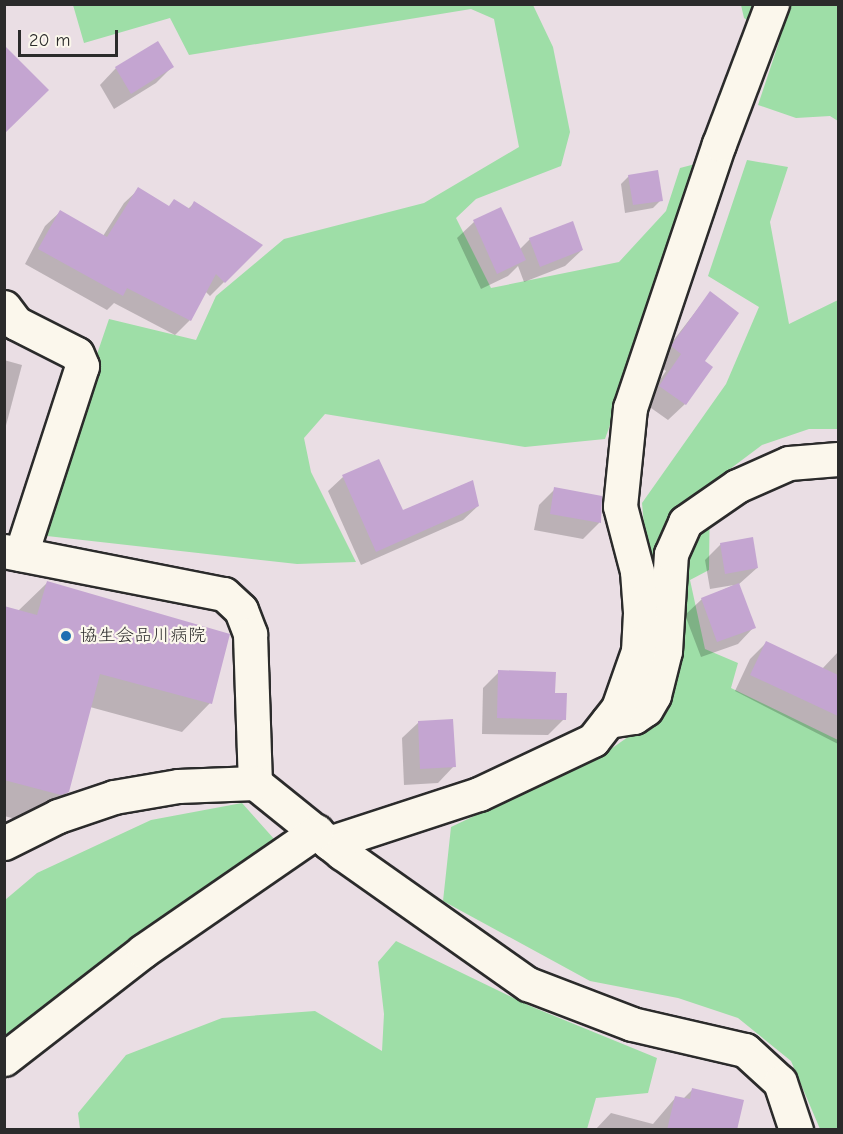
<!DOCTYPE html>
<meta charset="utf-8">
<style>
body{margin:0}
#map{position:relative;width:843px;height:1134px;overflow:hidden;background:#eadee4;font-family:"Comic Neue","Klee One",sans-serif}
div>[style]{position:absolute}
.green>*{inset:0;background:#9edea7}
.shadow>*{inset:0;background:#0003}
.building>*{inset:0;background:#c4a5d1}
.roads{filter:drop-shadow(2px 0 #2b2b2b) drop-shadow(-2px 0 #2b2b2b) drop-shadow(0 2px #2b2b2b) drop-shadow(0 -2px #2b2b2b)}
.minor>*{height:33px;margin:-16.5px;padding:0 16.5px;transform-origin:16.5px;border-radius:16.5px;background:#fbf7ec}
.dots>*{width:16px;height:16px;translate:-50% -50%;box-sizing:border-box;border:3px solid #fbf7ec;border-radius:50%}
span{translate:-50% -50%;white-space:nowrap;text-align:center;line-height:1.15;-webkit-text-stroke:4.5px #fbf7ec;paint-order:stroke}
.poi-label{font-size:18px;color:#2b2b2b}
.left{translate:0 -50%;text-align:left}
.frame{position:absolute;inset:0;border:6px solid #2b2b2b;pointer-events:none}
.scale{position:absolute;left:18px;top:30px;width:100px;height:27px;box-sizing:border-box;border:3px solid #2b2b2b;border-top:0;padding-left:8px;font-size:18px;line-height:21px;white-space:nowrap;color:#2b2b2b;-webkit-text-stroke:4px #fbf7ec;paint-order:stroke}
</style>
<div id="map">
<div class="green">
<i style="clip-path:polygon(73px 5px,533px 5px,553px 47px,570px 132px,561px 166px,476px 199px,456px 218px,491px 288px,619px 262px,666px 211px,680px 168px,703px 162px,605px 439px,525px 447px,325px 414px,304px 438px,311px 472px,356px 562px,297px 564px,47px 536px,56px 474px,109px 319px,196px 340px,216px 296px,284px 239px,424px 203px,519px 147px,494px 19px,471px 9px,189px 55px,170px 18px,84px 43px)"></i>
<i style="clip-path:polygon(741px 5px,838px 5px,838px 121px,830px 116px,796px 118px,758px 105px,779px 42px,744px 18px)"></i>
<i style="clip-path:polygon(747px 160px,788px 167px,770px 222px,789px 324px,838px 300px,838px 429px,809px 429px,762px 445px,710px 484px,709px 570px,690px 580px,705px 649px,738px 663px,731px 688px,838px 740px,838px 1129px,820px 1129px,791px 1061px,738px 1018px,678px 998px,590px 981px,443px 901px,451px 827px,601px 756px,662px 713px,676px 682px,681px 626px,652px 615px,642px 503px,726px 384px,759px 307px,708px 276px)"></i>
<i style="clip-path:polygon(242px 803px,275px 840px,122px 944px,5px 1044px,5px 900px,37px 873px,151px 820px)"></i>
<i style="clip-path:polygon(396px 941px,530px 1006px,657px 1058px,648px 1093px,596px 1098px,587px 1129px,80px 1129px,78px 1113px,126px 1055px,222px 1018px,315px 1011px,382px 1051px,384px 1014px,378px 962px)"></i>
</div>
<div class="shadow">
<i style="clip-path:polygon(172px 67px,156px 83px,114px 109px,100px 85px,116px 68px)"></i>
<i style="clip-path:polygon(629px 176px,661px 200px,653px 208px,625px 213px,621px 184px)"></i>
<i style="clip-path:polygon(139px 189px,168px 207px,188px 209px,194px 203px,261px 245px,210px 296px,205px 291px,190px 320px,175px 335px,114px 303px,107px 310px,25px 264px,45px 226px,60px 212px,103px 236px,124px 203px)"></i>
<i style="clip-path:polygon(501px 209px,520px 249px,530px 239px,582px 250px,565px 266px,524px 282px,518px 266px,508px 276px,481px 289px,457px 238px,474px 222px)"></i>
<i style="clip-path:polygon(710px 293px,703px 362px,685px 404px,668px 420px,644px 403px,666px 371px,656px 363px)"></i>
<i style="clip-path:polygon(4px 360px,22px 365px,4px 433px)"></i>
<i style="clip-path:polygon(343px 477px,402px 512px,478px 506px,463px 520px,361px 565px,328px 491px)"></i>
<i style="clip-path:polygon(555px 489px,601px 497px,599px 523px,583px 539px,534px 530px,539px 505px)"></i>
<i style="clip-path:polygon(721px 544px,757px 568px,738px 585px,754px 627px,738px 644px,701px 657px,685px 615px,702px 599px,734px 585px,710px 589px,705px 560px)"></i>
<i style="clip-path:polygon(47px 583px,210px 703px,182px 732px,90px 707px,68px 792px,32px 823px,4px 816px,4px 608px,18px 611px)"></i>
<i style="clip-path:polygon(766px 643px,822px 669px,838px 652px,838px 744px,735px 691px,750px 659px)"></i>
<i style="clip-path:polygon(499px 672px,554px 694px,564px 719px,548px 735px,482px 734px,483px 688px)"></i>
<i style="clip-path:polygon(419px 722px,454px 766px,438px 783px,404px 785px,402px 738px)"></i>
<i style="clip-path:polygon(693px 1089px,735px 1130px,595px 1130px,611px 1113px,653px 1124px,676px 1097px,683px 1099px)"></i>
</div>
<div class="building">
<i style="clip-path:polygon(158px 41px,174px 67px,131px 94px,115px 67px)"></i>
<i style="clip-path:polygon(4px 45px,49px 90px,4px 134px)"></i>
<i style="clip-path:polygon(658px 170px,663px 201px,633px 205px,628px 175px)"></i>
<i style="clip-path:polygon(138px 187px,169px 206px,174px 199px,190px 209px,194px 201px,263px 245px,225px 283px,216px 274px,191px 321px,127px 288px,123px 296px,38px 249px,60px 210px,107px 237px)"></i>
<i style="clip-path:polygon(501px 207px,526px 260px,497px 274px,473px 220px)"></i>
<i style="clip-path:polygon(573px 221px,583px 250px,540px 267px,529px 238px)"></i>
<i style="clip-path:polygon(710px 291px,739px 313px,705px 361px,713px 367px,686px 405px,659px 386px,681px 354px,671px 346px)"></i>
<i style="clip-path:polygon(379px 459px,403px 510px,473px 480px,479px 506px,376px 552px,342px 475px)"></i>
<i style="clip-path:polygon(554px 487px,602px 496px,601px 523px,550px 514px)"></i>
<i style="clip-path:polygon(753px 537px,758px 568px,725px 574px,720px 543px)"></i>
<i style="clip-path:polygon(47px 581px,230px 634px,212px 704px,100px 674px,69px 792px,61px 795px,4px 780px,4px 606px,37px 615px)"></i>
<i style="clip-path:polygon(739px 583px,756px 628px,717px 642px,701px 598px)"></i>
<i style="clip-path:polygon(766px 641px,838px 675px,838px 716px,750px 675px)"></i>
<i style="clip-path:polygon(498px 670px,556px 672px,555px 693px,567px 693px,566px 720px,497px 718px)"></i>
<i style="clip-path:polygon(453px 719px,456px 767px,420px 769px,418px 721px)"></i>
<i style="clip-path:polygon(692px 1088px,744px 1100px,737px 1130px,667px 1130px,675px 1096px,690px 1099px)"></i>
</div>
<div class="roads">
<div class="minor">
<i style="left:4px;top:307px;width:20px;rotate:53deg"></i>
<i style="left:16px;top:323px;width:68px;rotate:26.9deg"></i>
<i style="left:77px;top:354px;width:13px;rotate:67deg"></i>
<i style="left:82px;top:366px;width:198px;rotate:108deg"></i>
<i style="left:4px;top:551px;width:224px;rotate:11.1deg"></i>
<i style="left:224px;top:594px;width:23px;rotate:43deg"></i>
<i style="left:241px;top:610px;width:26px;rotate:69deg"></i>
<i style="left:250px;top:634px;width:149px;rotate:88.1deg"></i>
<i style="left:255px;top:783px;width:112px;rotate:38.8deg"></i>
<i style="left:342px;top:853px;width:228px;rotate:35.2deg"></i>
<i style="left:528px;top:984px;width:111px;rotate:21deg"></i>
<i style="left:632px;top:1024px;width:116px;rotate:13deg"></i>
<i style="left:745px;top:1050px;width:47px;rotate:42.4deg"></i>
<i style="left:780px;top:1082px;width:51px;rotate:71.6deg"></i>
<i style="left:608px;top:721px;width:26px;rotate:-9deg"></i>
<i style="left:634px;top:717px;width:14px;rotate:-34deg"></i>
<i style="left:646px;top:709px;width:16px;rotate:-60deg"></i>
<i style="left:654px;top:695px;width:45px;rotate:-76deg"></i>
<i style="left:665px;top:651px;width:97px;rotate:-86.5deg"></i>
<i style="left:671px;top:554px;width:35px;rotate:-66deg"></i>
<i style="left:685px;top:522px;width:63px;rotate:-34.7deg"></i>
<i style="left:737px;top:486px;width:57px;rotate:-23.9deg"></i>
<i style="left:789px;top:463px;width:49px;rotate:-4.7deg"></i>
<i style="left:4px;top:843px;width:60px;rotate:-26.6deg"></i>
<i style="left:58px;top:816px;width:59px;rotate:-18.7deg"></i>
<i style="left:114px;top:797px;width:65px;rotate:-9.8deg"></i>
<i style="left:178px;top:786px;width:77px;rotate:-2.2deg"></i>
<i style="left:329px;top:843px;width:158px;rotate:-18.1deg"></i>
<i style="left:479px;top:794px;width:126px;rotate:-25.3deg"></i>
<i style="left:593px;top:740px;width:41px;rotate:-52deg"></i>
<i style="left:618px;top:708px;width:60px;rotate:-70.7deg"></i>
<i style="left:638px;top:651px;width:39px;rotate:-87deg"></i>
<i style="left:640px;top:612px;width:41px;rotate:-94.2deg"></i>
<i style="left:637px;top:571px;width:67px;rotate:-104.7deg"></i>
<i style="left:620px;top:506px;width:99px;rotate:-84.2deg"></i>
<i style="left:630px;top:408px;width:279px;rotate:-71.4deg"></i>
<i style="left:719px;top:144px;width:150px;rotate:-69.3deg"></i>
<i style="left:4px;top:1059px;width:176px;rotate:-37.8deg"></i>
<i style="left:143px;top:951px;width:211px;rotate:-34.6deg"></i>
</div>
</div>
<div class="dots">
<i style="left:66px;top:636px;background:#1f6fb2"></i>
</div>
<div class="poi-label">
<span class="left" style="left:80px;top:636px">協生会品川病院</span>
</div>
<div class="frame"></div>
<div class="scale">20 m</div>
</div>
